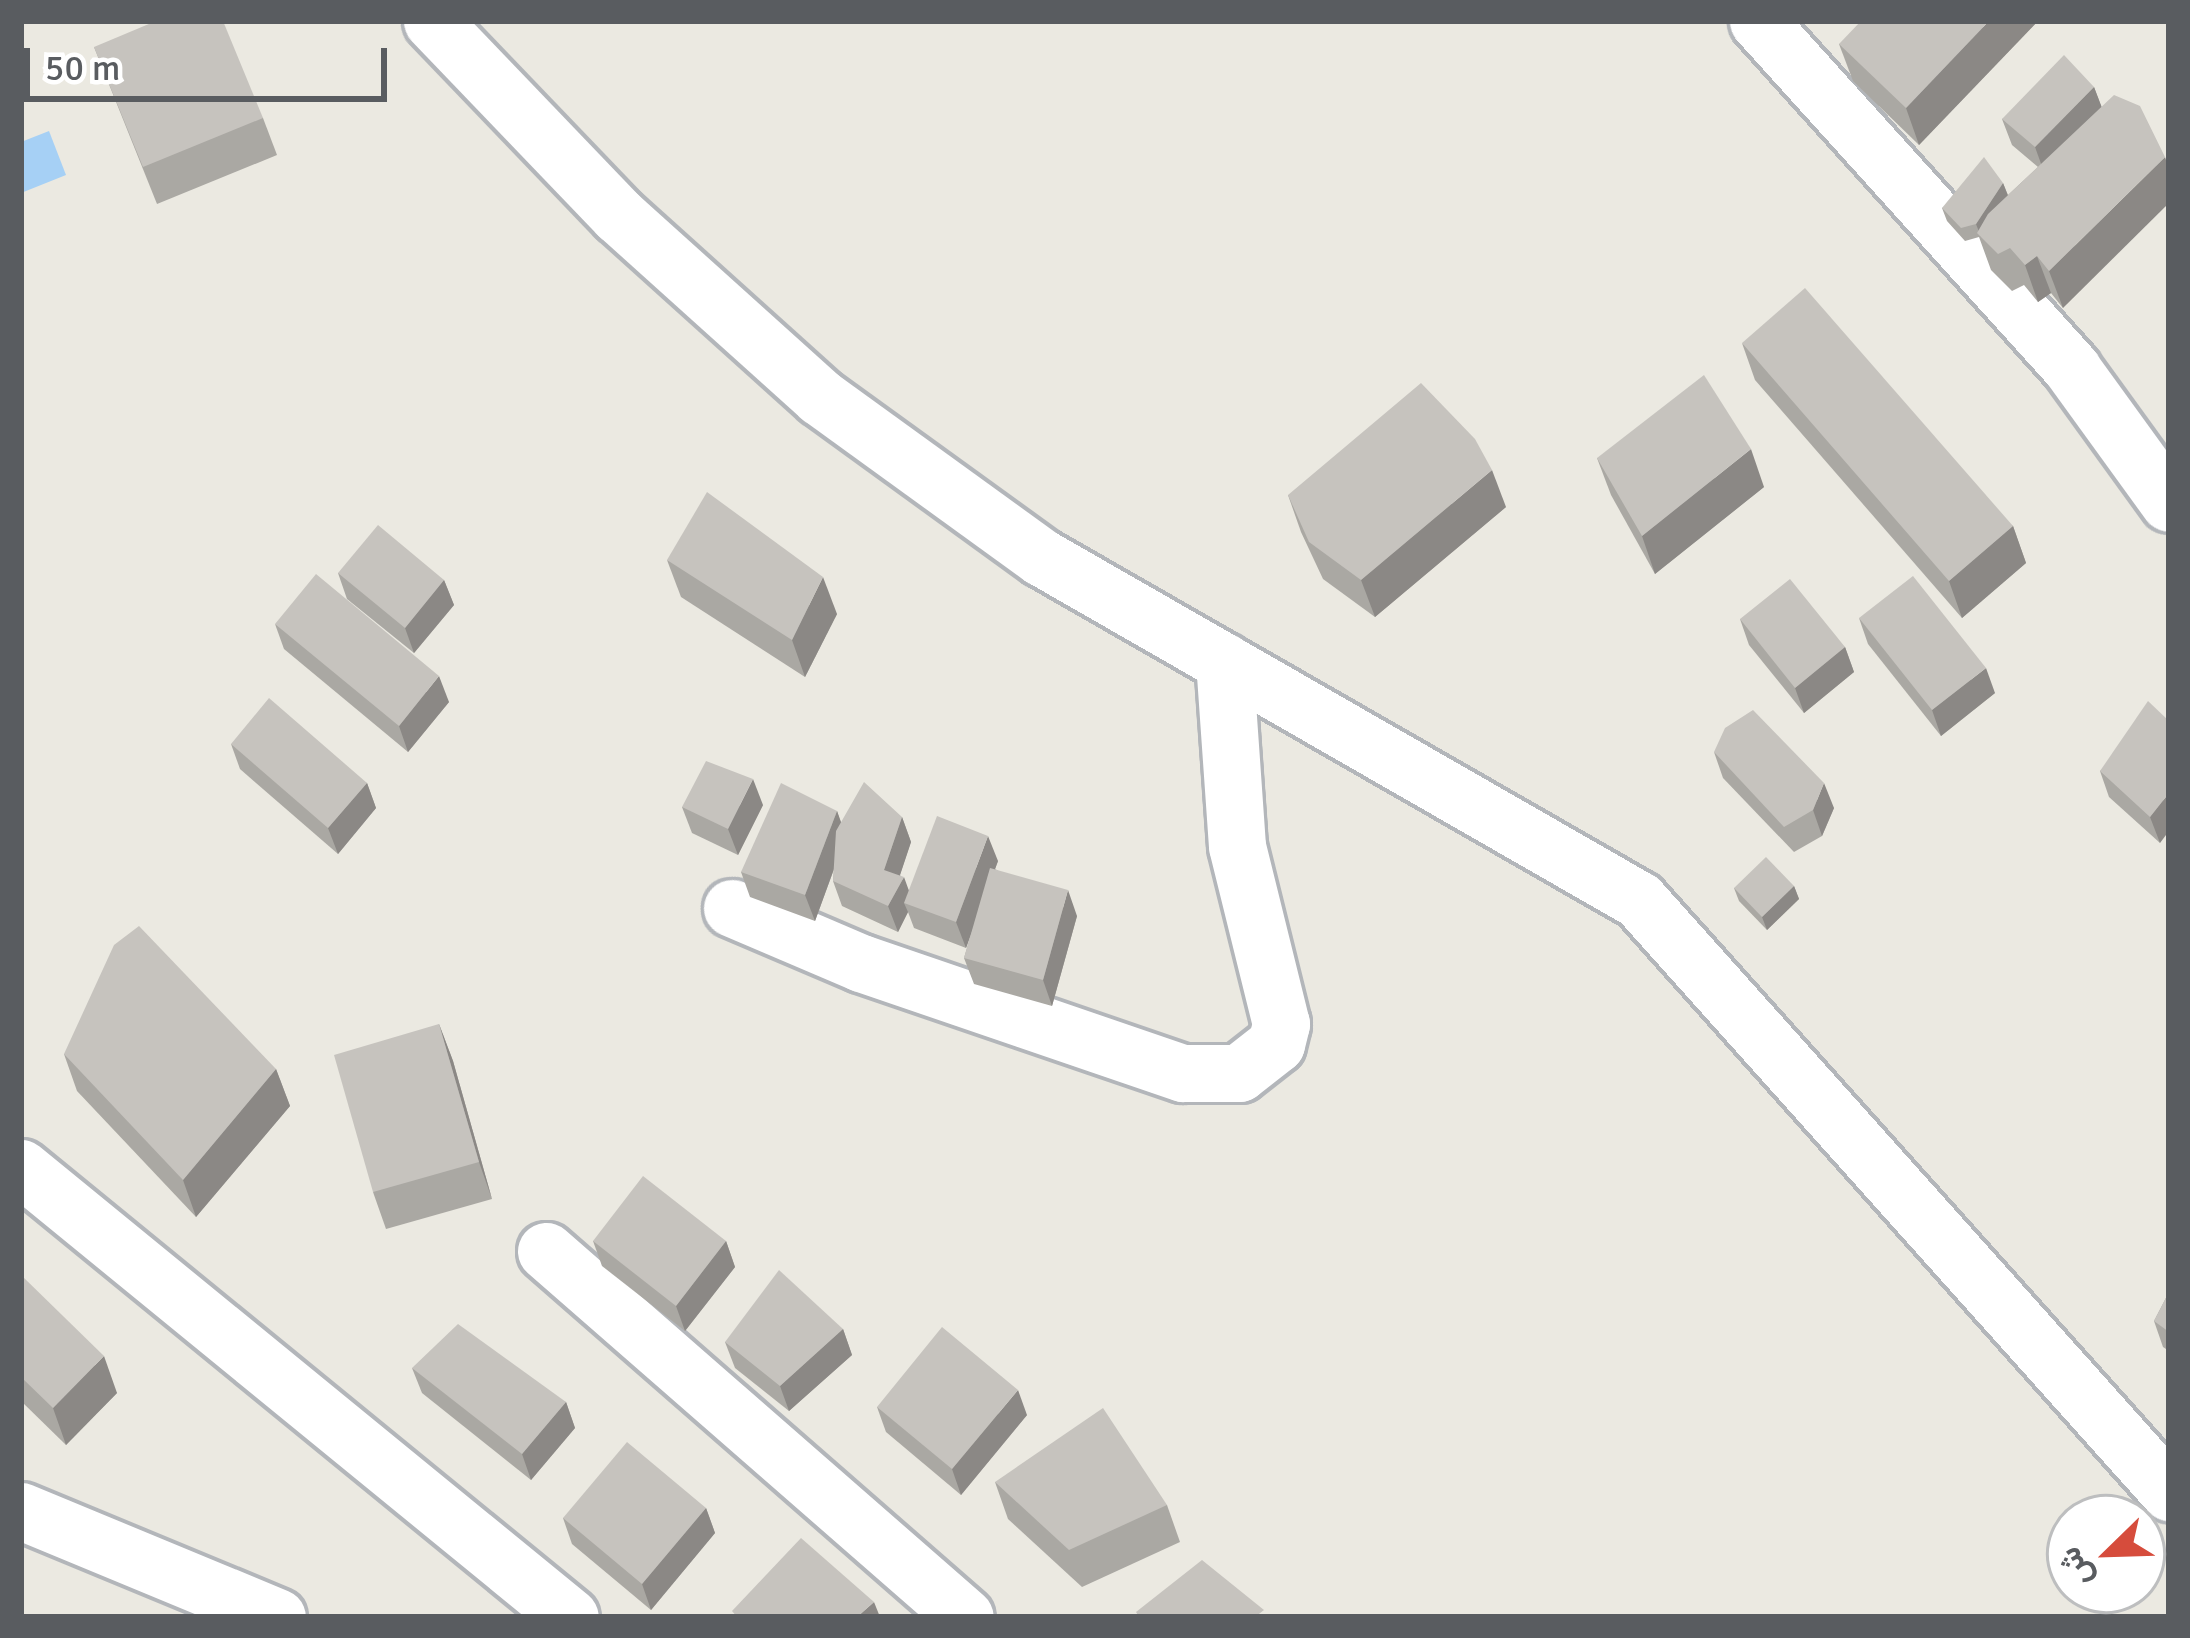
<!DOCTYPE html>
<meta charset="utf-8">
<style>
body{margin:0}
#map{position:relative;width:2190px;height:1638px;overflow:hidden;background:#ebe9e1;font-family:Signika,Vazirmatn,sans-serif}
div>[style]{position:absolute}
.water>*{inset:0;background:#a6d0f5}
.roads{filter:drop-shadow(3px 0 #b3b6ba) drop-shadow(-3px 0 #b3b6ba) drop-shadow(0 3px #b3b6ba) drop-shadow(0 -3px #b3b6ba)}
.minor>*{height:57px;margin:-28.5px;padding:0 28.5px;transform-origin:28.5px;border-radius:28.5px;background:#fff}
.wall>*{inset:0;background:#aaa8a3}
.shaded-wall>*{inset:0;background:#8b8885}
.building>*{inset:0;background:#c6c3be}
span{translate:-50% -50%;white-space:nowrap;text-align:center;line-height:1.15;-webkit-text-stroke:9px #fff;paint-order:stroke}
.frame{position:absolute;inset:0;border:24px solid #595c60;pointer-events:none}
.north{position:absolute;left:2046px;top:1494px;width:120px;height:120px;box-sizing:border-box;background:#fff;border:3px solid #bdbebf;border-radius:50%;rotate:247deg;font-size:33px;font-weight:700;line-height:48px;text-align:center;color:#595c60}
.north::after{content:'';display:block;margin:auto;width:42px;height:54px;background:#d64c3c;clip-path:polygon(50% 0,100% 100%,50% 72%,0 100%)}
.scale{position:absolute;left:24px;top:48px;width:363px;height:54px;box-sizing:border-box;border:6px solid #595c60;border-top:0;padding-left:15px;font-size:36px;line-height:42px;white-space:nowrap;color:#595c60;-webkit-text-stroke:9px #fff;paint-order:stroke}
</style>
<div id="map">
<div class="water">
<i style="clip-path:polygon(49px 131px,66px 175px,21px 193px,21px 142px)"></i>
</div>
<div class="roads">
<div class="minor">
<i style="left:432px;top:21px;width:269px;rotate:46.2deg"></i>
<i style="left:618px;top:215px;width:272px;rotate:42deg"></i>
<i style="left:820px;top:397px;width:273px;rotate:35.9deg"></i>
<i style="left:1041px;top:557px;width:689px;rotate:29.84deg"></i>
<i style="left:1639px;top:900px;width:795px;rotate:48.16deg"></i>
<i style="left:1758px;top:21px;width:469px;rotate:47.9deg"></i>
<i style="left:2072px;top:369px;width:165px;rotate:54.1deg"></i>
<i style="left:732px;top:908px;width:140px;rotate:23.1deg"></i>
<i style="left:861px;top:963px;width:340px;rotate:18.9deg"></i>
<i style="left:1183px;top:1073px;width:56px"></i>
<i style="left:1239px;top:1073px;width:47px;rotate:-38.1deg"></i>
<i style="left:1276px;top:1044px;width:21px;rotate:-76deg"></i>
<i style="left:1281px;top:1024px;width:183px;rotate:-103.9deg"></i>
<i style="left:1237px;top:846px;width:185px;rotate:-94deg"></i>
<i style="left:21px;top:1168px;width:709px;rotate:39.28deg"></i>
<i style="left:546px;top:1251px;width:556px;rotate:41.14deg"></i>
<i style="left:21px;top:1511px;width:277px;rotate:22.5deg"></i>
</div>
</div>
<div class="wall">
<i style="clip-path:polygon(2038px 21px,1919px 145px,1853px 81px,1839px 44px)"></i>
<i style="clip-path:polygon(94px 47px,263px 118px,277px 155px,157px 204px)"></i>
<i style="clip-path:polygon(2094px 87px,2101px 106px,2063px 308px,2051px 293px,2038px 302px,2024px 285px,2012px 291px,1991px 270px,1979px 237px,1965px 241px,1947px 221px,1942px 208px,2003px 183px,2008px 195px,2038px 167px,2012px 145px,2002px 119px)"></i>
<i style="clip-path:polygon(1742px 343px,2013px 526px,2026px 563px,1962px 618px,1755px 380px)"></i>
<i style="clip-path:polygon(1597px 458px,1764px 487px,1655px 574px,1611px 495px)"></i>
<i style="clip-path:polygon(1288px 495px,1506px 507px,1375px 617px,1323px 579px,1301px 532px)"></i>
<i style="clip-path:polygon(667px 560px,837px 614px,805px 677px,681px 597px)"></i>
<i style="clip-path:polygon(338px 573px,444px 580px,454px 605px,414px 653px,347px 599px)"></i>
<i style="clip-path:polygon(1859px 618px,1995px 693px,1941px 736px,1868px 644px)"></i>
<i style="clip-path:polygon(1740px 619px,1845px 647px,1854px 672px,1804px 713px,1749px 645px)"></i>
<i style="clip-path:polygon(275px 624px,449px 702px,408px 752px,284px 649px)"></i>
<i style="clip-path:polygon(2169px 721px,2160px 843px,2109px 797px,2100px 771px)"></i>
<i style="clip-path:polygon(231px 744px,367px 783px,376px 808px,338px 854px,240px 769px)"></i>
<i style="clip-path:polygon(1714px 752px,1834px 808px,1822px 836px,1794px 852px,1723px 778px)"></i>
<i style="clip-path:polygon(763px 805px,738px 855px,692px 833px,682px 807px)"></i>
<i style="clip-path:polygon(837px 811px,841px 823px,902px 817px,911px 842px,900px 875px,909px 891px,998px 861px,995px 869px,1077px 916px,1052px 1006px,974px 984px,964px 958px,973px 928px,966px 948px,914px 928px,908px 912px,898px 932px,842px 906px,833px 881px,834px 869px,815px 921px,750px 897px,741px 872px)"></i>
<i style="clip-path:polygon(1794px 886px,1799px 899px,1767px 930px,1739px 901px,1734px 888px)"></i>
<i style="clip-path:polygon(439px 1024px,453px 1061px,492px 1199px,386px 1229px,373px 1192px)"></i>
<i style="clip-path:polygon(64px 1054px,276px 1069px,290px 1106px,196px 1217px,77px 1091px)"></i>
<i style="clip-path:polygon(593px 1241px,726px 1241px,735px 1267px,685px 1331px,602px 1266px)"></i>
<i style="clip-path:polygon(21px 1275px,117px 1393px,66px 1445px,21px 1401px)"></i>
<i style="clip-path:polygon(2169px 1292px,2169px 1351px,2163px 1347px,2154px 1321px)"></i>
<i style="clip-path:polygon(843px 1329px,852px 1355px,789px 1411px,735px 1368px,725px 1342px)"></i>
<i style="clip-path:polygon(412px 1368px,566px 1402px,575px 1428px,531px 1480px,422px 1393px)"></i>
<i style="clip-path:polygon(877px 1407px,1027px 1415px,961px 1495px,886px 1432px)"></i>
<i style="clip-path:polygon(995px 1482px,1167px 1505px,1180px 1542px,1082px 1587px,1008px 1519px)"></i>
<i style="clip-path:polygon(706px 1508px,715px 1533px,651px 1610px,572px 1544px,563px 1518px)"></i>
</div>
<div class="shaded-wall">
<i style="clip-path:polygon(1989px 21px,2038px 21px,1919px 145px,1906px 108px)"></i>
<i style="clip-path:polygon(2094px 87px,2104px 113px,2044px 172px,2035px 147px)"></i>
<i style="clip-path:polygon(2165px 157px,2169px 169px,2169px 203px,2063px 308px,2049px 271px)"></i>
<i style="clip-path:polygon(2003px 183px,2008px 196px,1981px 237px,1976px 224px)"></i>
<i style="clip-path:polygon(2037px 256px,2051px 293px,2038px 302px,2025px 265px)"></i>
<i style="clip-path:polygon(1751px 449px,1764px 487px,1655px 574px,1642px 536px)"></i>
<i style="clip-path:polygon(1492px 470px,1506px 507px,1375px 617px,1361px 580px)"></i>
<i style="clip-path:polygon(2013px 526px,2026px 563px,1962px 618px,1949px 581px)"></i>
<i style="clip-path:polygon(823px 577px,837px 614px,805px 677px,792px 640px)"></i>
<i style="clip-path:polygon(444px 580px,454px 605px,414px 653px,405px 628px)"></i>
<i style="clip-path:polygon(1845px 647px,1854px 672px,1804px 713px,1795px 688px)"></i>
<i style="clip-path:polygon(1986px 668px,1995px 693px,1941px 736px,1932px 710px)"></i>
<i style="clip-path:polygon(439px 676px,449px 702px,408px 752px,399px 726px)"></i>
<i style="clip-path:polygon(753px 779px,763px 805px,738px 855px,728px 829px)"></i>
<i style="clip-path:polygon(367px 783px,376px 808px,338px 854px,328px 828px)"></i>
<i style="clip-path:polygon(1824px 783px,1834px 808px,1822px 836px,1813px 810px)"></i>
<i style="clip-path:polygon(2169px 793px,2169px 831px,2160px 843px,2150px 817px)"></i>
<i style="clip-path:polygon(837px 811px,846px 836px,815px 921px,805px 895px)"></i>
<i style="clip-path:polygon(902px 817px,911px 842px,893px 896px,884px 870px)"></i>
<i style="clip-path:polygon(988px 836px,998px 861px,966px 948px,956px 922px)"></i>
<i style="clip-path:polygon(904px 877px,913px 902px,904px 903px,908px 912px,898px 932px,888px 906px)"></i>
<i style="clip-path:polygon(1794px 886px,1799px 899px,1767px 930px,1762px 917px)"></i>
<i style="clip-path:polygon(1068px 890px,1077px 916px,1052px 1006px,1043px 980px)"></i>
<i style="clip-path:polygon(439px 1024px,453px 1061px,492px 1199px,479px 1162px)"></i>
<i style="clip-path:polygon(276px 1069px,290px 1106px,196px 1217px,183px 1180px)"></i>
<i style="clip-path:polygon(726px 1241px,735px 1267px,685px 1331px,676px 1306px)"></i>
<i style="clip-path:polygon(843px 1329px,852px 1355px,789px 1411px,780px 1386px)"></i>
<i style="clip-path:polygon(104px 1356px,117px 1393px,66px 1445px,53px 1408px)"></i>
<i style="clip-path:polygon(1018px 1390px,1027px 1415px,961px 1495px,952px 1469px)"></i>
<i style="clip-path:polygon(566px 1402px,575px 1428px,531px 1480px,522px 1454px)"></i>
<i style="clip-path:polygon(706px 1508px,715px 1533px,651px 1610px,642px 1584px)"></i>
<i style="clip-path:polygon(874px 1602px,880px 1617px,857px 1617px)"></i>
</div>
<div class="building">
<i style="clip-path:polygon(156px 21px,223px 21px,263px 118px,143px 167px,94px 47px)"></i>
<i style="clip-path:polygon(1861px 21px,1989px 21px,1906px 108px,1839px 44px)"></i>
<i style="clip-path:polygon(2064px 55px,2094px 87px,2035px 147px,2002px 119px)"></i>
<i style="clip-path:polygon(2114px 95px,2140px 106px,2165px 157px,2049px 271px,2037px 256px,2025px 265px,2010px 248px,1998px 254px,1977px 233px,1988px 214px)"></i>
<i style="clip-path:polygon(1984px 157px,2003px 183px,1976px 224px,1961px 228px,1942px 208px)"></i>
<i style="clip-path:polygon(1805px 288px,2013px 526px,1949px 581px,1742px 343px)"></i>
<i style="clip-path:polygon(1704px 375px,1751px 449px,1642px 536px,1597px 458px)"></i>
<i style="clip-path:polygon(1421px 383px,1475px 439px,1492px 470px,1361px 580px,1309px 542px,1288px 495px)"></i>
<i style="clip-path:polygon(707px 492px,823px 577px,792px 640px,667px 560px)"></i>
<i style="clip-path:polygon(378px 525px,444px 580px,405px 628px,338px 573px)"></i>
<i style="clip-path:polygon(316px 574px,439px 676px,399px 726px,275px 624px)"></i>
<i style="clip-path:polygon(1913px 576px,1986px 668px,1932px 710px,1859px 618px)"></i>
<i style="clip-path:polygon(1790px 579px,1845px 647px,1795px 688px,1740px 619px)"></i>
<i style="clip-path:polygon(269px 698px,367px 783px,328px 828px,231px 744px)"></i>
<i style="clip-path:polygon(2148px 701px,2169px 721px,2169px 793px,2150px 817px,2100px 771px)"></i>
<i style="clip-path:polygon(1753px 710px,1824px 783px,1813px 810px,1784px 827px,1714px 752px,1725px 728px)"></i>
<i style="clip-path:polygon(706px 761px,753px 779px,728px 829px,682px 807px)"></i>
<i style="clip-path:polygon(864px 782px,902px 817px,884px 870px,904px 877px,888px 906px,833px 881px,836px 831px)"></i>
<i style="clip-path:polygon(781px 783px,837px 811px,805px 895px,741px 872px)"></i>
<i style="clip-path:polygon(937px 816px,988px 836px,956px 922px,904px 903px)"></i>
<i style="clip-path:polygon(1766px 857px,1794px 886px,1762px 917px,1734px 888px)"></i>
<i style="clip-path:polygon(990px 868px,1068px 890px,1043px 980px,964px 958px)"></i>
<i style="clip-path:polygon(139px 926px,276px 1069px,183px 1180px,64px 1054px,114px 945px)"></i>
<i style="clip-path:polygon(439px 1024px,479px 1162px,373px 1192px,334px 1055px)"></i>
<i style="clip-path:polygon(643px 1176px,726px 1241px,676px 1306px,593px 1241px)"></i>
<i style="clip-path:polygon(779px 1270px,843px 1329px,780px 1386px,725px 1342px)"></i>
<i style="clip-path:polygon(21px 1275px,104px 1356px,53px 1408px,21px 1377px)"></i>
<i style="clip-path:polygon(2169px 1292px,2169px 1332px,2154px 1321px)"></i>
<i style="clip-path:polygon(458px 1324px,566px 1402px,522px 1454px,412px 1368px)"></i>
<i style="clip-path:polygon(942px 1327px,1018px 1390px,952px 1469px,877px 1407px)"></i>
<i style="clip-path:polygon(1103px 1408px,1167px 1505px,1069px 1550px,995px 1482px)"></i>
<i style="clip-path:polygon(627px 1442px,706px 1508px,642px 1584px,563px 1518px)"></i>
<i style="clip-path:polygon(801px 1538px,874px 1602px,857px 1617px,737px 1617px,732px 1611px)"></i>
<i style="clip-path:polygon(1202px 1560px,1264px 1610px,1255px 1617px,1139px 1617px,1136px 1612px)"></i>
</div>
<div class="frame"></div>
<div class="north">ش</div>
<div class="scale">50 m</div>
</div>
